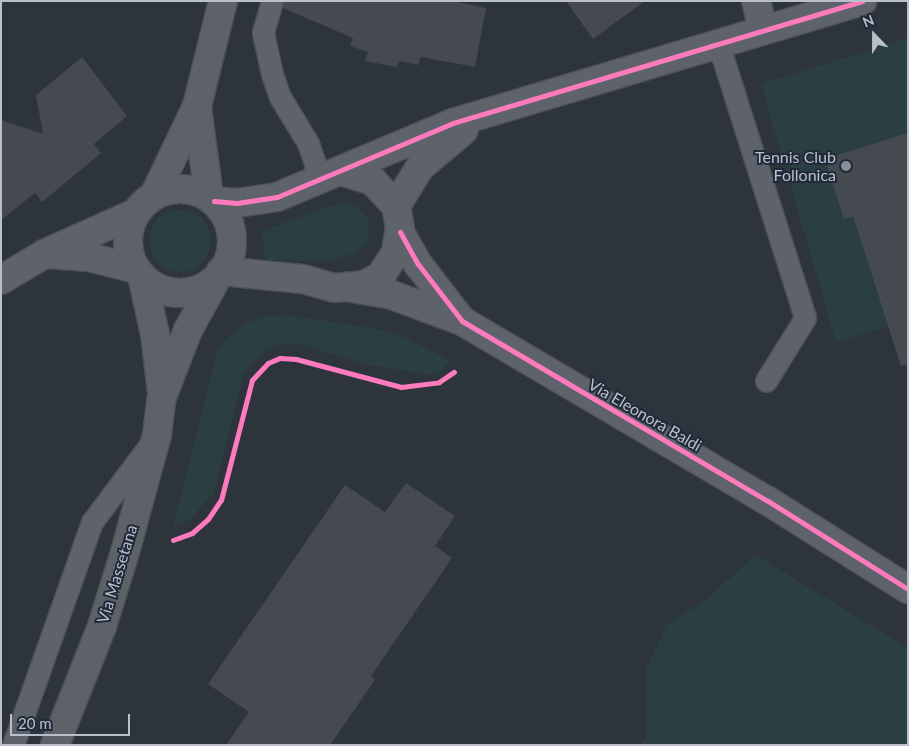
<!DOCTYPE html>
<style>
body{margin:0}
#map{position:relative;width:909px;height:746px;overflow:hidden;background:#2e343c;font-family:Lato,sans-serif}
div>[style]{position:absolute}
.green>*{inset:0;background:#2b3e42}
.round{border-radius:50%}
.building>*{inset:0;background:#454a51}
.roads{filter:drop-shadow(1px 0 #4c5056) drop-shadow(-1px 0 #4c5056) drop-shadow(0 1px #4c5056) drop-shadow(0 -1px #4c5056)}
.lane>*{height:21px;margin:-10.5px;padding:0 10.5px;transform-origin:10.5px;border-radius:10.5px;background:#5e626a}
.street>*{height:28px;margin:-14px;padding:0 14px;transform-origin:14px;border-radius:14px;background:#5e626a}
.secondary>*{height:28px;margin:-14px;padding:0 14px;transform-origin:14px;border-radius:14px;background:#5d6168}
.secondary>.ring{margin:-14px;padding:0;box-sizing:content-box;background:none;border:28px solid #5d6168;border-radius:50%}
.cycleway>*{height:5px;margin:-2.5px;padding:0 2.5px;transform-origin:2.5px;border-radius:2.5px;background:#fd7abc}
.dots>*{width:14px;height:14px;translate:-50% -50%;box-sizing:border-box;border:2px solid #212a38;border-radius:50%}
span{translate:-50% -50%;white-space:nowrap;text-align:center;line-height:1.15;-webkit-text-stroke:4px #212a38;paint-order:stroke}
.poi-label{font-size:16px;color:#b9c0cc}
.right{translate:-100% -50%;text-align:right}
.street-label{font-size:16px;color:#b9c0cc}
.frame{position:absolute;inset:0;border:2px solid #b9c0cc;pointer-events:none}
.north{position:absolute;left:849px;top:10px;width:50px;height:50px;-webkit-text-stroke:4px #212a38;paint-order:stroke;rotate:338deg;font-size:14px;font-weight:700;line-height:20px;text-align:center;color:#b9c0cc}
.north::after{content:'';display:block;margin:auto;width:18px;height:22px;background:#b9c0cc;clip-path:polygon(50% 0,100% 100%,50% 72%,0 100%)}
.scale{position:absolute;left:10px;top:714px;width:120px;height:22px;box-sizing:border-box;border:2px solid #b9c0cc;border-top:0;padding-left:6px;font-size:15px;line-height:18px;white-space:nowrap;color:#b9c0cc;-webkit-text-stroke:4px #212a38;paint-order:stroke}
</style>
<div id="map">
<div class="green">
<i style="clip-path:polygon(908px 38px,908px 349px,900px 323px,836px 342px,761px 84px)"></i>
<i style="clip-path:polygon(342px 202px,358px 207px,368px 218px,368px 242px,357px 252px,328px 261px,265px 260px,262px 231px)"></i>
<i class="round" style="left:149px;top:210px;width:62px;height:62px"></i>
<i style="clip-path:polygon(286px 315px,373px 328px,404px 337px,450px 360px,443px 370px,431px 375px,369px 365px,302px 345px,281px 344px,265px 350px,244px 373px,214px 493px,188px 521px,173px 526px,217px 354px,226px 339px,242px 325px,264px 316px)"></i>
<i style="clip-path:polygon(756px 555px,908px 648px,908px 745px,640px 745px,646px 737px,646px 670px,666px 625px,705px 600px)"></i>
</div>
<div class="building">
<i style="clip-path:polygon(284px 1px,452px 1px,486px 8px,475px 67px,421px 57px,418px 65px,399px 61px,397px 67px,365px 61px,368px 52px,350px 46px,353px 38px,283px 8px)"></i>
<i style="clip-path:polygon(566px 1px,645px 1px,593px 39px)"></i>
<i style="clip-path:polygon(82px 57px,127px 116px,94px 144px,101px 153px,42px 202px,35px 193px,1px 220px,1px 120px,43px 134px,36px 95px)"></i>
<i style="clip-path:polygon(908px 133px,908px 364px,901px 366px,853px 216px,844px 219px,825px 159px)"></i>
<i style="clip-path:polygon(406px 483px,455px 516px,435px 546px,452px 558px,371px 676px,375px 680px,330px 745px,226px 745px,249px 712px,208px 684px,345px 485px,385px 512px)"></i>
</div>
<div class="roads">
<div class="lane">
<i style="left:272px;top:1px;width:33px;rotate:106deg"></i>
<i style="left:263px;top:33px;width:42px;rotate:77.6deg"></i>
<i style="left:272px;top:74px;width:24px;rotate:71deg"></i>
<i style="left:280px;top:97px;width:54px;rotate:58.7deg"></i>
<i style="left:308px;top:143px;width:21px;rotate:71deg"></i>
<i style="left:315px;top:163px;width:16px;rotate:90deg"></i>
<i style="left:718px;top:43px;width:288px;rotate:72.4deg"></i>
<i style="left:805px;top:318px;width:74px;rotate:121.8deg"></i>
<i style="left:13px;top:745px;width:237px;rotate:-70.5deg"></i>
<i style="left:92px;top:522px;width:99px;rotate:-53.2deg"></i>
</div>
<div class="street">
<i style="left:756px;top:1px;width:30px;rotate:76deg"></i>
<i style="left:214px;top:201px;width:23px;rotate:5deg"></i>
<i style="left:237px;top:203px;width:40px;rotate:-8.5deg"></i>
<i style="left:277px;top:197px;width:191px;rotate:-22.8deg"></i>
<i style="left:453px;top:123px;width:427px;rotate:-16.6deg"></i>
<i style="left:396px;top:206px;width:46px;rotate:-58.4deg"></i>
<i style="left:420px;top:167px;width:57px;rotate:-40.1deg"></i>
<i style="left:400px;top:232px;width:37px;rotate:61deg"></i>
<i style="left:418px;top:264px;width:72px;rotate:52.3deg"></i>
<i style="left:462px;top:321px;width:355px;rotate:30.5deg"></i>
<i style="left:768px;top:501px;width:165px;rotate:32.2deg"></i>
<i style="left:47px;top:254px;width:42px;rotate:4.1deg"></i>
<i style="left:89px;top:257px;width:49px;rotate:14.3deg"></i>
<i style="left:221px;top:271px;width:82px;rotate:5.6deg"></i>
<i style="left:303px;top:279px;width:33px;rotate:16deg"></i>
<i style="left:335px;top:288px;width:29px;rotate:-6deg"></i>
<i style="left:364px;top:285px;width:18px;rotate:-27deg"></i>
<i style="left:380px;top:277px;width:30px;rotate:-57deg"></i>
<i style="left:396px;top:252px;width:24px;rotate:-81deg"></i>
<i style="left:400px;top:228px;width:22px;rotate:-100deg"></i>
<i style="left:396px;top:206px;width:34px;rotate:-133deg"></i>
<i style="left:373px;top:181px;width:30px;rotate:-163deg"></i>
<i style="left:1px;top:280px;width:52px;rotate:-31deg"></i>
<i style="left:46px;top:253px;width:98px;rotate:-24deg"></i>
<i style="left:352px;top:288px;width:41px;rotate:9.9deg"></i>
<i style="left:392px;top:295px;width:75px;rotate:20.4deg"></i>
</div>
<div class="secondary">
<i style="left:197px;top:107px;width:91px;rotate:82.4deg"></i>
<i class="ring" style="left:128px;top:189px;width:76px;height:76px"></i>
<i style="left:154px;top:196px;width:100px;rotate:-64.5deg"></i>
<i style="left:197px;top:106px;width:108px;rotate:-76.1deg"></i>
<i style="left:142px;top:276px;width:59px;rotate:77.4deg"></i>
<i style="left:155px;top:334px;width:59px;rotate:83.2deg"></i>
<i style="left:55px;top:745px;width:128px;rotate:-68.4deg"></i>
<i style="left:102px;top:626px;width:77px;rotate:-72.7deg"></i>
<i style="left:125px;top:552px;width:121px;rotate:-74.7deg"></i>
<i style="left:157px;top:435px;width:38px;rotate:-83deg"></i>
<i style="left:162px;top:397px;width:72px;rotate:-68.8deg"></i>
<i style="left:188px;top:330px;width:58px;rotate:-61.2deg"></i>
</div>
</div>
<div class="cycleway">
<i style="left:214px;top:201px;width:23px;rotate:5deg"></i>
<i style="left:237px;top:203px;width:40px;rotate:-8.5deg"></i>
<i style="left:277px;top:197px;width:191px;rotate:-22.8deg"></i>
<i style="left:453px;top:123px;width:427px;rotate:-16.6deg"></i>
<i style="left:400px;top:232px;width:37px;rotate:61deg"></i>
<i style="left:418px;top:264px;width:72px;rotate:52.3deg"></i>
<i style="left:462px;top:321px;width:355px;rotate:30.5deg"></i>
<i style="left:768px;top:501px;width:165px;rotate:32.2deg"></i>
<i style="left:173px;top:540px;width:20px;rotate:-20deg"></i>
<i style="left:192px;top:533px;width:21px;rotate:-41deg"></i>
<i style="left:208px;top:519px;width:23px;rotate:-56deg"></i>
<i style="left:221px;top:500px;width:124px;rotate:-75.5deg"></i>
<i style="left:252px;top:380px;width:23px;rotate:-47deg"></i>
<i style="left:268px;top:363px;width:13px;rotate:-23deg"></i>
<i style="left:280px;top:358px;width:16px;rotate:4deg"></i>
<i style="left:296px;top:359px;width:109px;rotate:14.9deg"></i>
<i style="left:401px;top:387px;width:38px;rotate:-7deg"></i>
<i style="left:439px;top:382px;width:18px;rotate:-34deg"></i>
</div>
<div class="dots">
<i style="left:846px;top:166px;background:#888f9a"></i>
</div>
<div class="poi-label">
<span class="right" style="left:836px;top:166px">Tennis Club<br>Follonica</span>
</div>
<div class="street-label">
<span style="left:645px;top:415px;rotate:30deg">Via Eleonora Baldi</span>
<span style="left:117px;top:574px;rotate:-73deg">Via Massetana</span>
</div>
<div class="frame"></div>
<div class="north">N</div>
<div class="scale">20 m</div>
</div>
